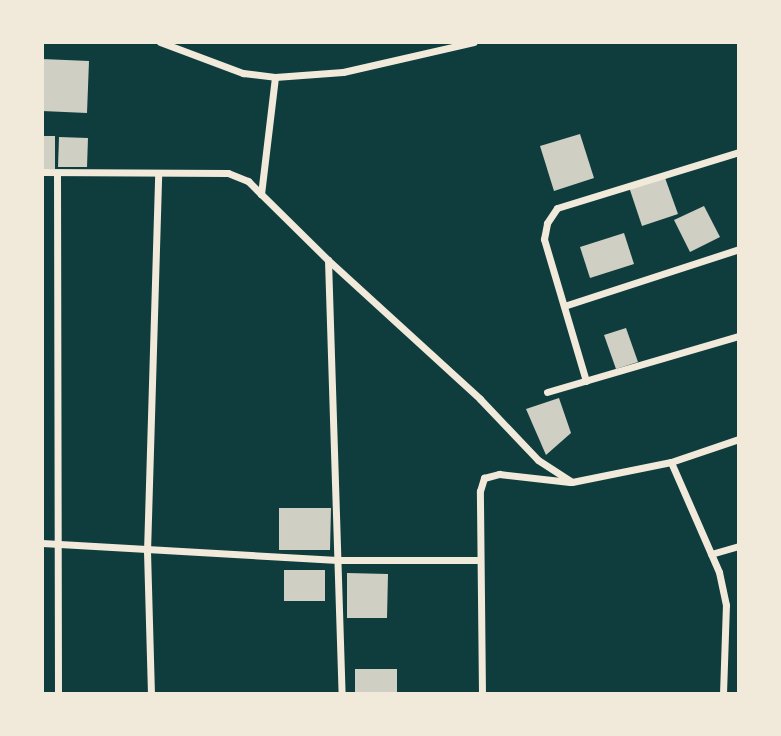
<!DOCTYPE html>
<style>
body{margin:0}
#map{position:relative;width:781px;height:736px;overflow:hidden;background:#0f3d3e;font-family:"Titillium Web",sans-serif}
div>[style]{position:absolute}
.building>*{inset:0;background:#cfcfc3}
.minor>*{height:7px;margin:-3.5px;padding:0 3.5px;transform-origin:3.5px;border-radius:3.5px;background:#f1e9da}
span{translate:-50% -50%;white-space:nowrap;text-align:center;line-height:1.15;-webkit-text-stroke:7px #f1e9da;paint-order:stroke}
.frame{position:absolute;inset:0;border:44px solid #f1e9da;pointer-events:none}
</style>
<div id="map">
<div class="building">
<i style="clip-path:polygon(42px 59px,89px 61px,87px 113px,42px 111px)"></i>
<i style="clip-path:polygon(580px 134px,594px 178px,554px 191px,540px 146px)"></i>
<i style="clip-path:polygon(42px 136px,55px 136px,55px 169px,42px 169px)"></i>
<i style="clip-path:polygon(59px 137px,88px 138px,87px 167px,58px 167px)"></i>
<i style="clip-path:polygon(664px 175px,678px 214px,642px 226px,629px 187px)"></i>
<i style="clip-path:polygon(704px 206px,720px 237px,690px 252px,674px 220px)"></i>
<i style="clip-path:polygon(624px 233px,634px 264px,590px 278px,580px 247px)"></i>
<i style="clip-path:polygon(626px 328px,638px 362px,616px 369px,604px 335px)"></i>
<i style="clip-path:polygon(559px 398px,571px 433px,546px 455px,526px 409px)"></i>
<i style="clip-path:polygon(279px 508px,331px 508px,330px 550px,279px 550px)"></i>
<i style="clip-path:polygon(284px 570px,325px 570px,325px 601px,284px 601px)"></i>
<i style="clip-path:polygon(347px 573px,388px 574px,387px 618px,347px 618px)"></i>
<i style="clip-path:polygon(355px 669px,397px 669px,397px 694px,355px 694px)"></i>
</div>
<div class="minor">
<i style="left:160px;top:42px;width:89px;rotate:20.5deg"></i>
<i style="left:243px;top:73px;width:32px;rotate:7deg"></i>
<i style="left:275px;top:77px;width:68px;rotate:-4.2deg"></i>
<i style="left:343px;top:72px;width:134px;rotate:-12.9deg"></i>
<i style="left:275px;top:77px;width:118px;rotate:96.8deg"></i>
<i style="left:261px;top:194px;width:94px;rotate:44.6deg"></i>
<i style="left:328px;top:260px;width:206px;rotate:42.4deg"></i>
<i style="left:480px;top:399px;width:84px;rotate:46.4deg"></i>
<i style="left:538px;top:460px;width:40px;rotate:32.9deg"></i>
<i style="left:572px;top:482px;width:101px;rotate:-11.4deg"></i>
<i style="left:42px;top:172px;width:186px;rotate:0.3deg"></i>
<i style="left:228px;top:173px;width:22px;rotate:22deg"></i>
<i style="left:248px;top:181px;width:18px;rotate:45deg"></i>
<i style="left:57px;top:173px;width:521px;rotate:89.89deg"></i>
<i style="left:328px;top:260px;width:434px;rotate:88.2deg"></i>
<i style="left:564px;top:306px;width:184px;rotate:-18deg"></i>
<i style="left:586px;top:381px;width:148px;rotate:-106.5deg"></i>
<i style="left:544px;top:239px;width:16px;rotate:-79deg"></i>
<i style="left:547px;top:223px;width:18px;rotate:-56deg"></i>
<i style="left:557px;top:208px;width:190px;rotate:-17.1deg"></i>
<i style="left:547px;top:392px;width:200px;rotate:-16.3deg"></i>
<i style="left:42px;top:543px;width:296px;rotate:3.3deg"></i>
<i style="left:338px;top:560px;width:142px"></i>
<i style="left:711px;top:554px;width:29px;rotate:-16deg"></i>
<i style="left:151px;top:694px;width:142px;rotate:-91.6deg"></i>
<i style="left:147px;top:552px;width:379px;rotate:-88.3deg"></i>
<i style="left:482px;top:694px;width:203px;rotate:-90.6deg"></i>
<i style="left:480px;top:491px;width:14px;rotate:-73deg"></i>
<i style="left:484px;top:478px;width:16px;rotate:-15deg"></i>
<i style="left:499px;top:474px;width:71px;rotate:6.4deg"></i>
<i style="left:723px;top:694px;width:89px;rotate:-88.1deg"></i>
<i style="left:726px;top:605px;width:34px;rotate:-102deg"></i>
<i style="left:719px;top:572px;width:120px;rotate:-113.6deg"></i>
<i style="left:671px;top:462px;width:72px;rotate:-18.7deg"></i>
</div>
<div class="frame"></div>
</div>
